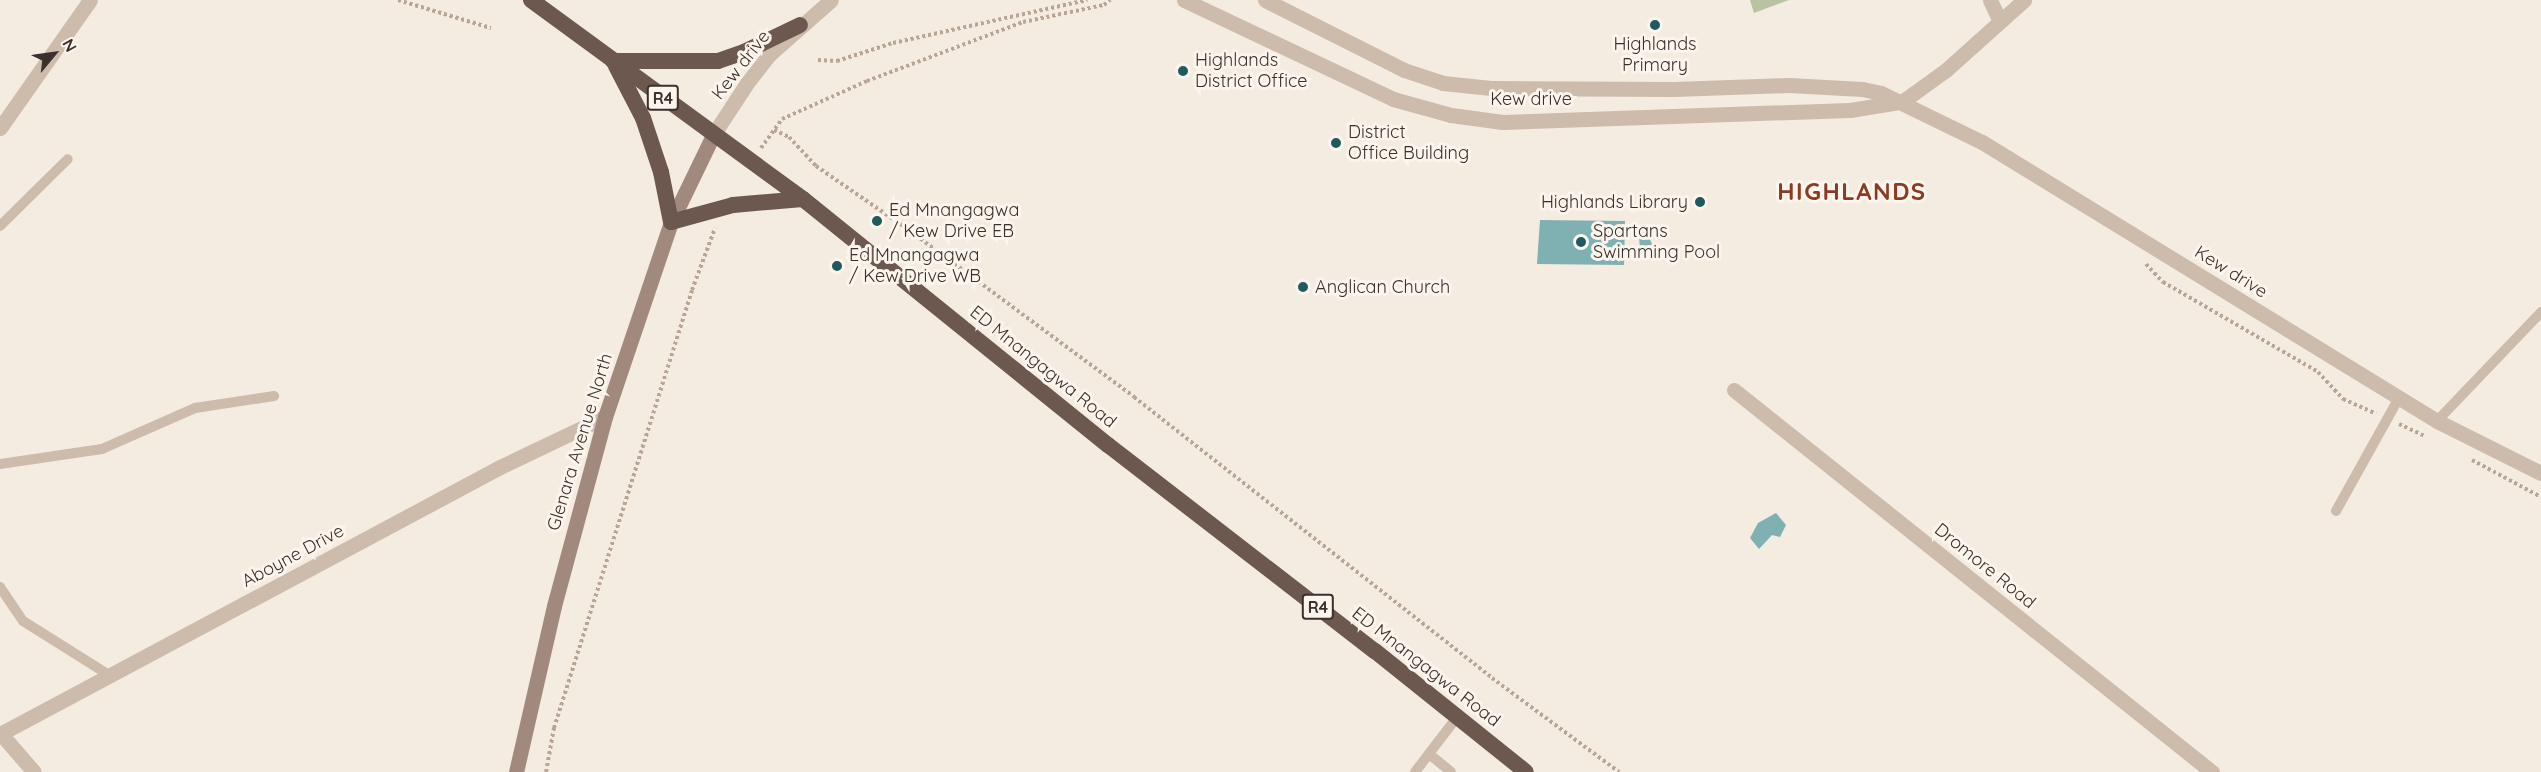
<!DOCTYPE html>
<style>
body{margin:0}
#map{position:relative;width:2541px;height:772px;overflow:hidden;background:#f4ebe1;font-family:Quicksand,sans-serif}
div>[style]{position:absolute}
.green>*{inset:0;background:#b8c4a0}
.water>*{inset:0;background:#7fb0b2}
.path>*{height:4px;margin-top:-2px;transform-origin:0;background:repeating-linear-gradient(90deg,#b9a596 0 3px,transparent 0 6px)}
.service>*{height:10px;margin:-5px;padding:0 5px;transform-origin:5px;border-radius:5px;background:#cdbbac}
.minor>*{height:15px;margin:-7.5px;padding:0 7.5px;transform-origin:7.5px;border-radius:7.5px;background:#cdbbac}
.tertiary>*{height:15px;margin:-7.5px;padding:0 7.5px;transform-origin:7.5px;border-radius:7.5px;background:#cdbbac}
.secondary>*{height:15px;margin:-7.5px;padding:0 7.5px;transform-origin:7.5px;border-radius:7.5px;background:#a18a7d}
.trunk>*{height:16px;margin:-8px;padding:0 8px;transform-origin:8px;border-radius:8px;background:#6c584f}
.dots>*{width:16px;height:16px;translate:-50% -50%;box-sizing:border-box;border:3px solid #fbf5ee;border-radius:50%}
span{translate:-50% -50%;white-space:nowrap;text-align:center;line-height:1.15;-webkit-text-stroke:6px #fbf5ee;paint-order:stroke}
.shield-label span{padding:2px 4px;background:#fbf5ee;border:2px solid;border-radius:4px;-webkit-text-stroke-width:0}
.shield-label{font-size:16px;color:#3b302b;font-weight:700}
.poi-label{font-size:18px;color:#3b302b}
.left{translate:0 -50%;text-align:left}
.right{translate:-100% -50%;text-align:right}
.street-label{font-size:18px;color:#3b302b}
.district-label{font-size:24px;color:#8c3b22;font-weight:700;letter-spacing:1.5px}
.north{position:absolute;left:24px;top:24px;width:60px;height:60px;-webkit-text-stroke:4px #fbf5ee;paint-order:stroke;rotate:61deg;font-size:16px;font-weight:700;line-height:24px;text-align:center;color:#3b302b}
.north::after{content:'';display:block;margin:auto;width:21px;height:27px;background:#3b302b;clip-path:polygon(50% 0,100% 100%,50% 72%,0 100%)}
</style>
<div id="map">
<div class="green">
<i style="clip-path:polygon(1750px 0,1789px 0,1754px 13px)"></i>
</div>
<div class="water">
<i style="clip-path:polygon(1540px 220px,1625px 221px,1624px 265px,1537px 264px)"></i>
<i style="clip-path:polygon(1639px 230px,1646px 231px,1652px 244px,1648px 251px,1640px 256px)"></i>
<i style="clip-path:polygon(1776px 513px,1786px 525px,1780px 537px,1772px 535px,1759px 549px,1750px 538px,1758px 523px)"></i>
</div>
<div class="path">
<i style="left:398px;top:0;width:97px;rotate:16.8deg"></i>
<i style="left:818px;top:60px;width:19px;rotate:3deg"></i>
<i style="left:837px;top:61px;width:59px;rotate:-17.8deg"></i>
<i style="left:893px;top:43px;width:199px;rotate:-12.5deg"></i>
<i style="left:774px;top:130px;width:17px;rotate:25deg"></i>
<i style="left:789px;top:137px;width:40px;rotate:47deg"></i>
<i style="left:816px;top:166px;width:109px;rotate:34.6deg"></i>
<i style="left:906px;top:228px;width:284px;rotate:36.5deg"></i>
<i style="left:1134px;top:397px;width:455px;rotate:38.1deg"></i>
<i style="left:1492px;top:678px;width:158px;rotate:36.5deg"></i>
<i style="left:761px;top:148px;width:36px;rotate:-54deg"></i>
<i style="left:782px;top:119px;width:93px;rotate:-24.1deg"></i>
<i style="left:867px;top:81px;width:167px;rotate:-20.7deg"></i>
<i style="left:1023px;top:22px;width:83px;rotate:-11.9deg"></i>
<i style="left:1104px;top:5px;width:8px;rotate:-40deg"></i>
<i style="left:2146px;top:264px;width:25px;rotate:47deg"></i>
<i style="left:2163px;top:282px;width:179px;rotate:30.1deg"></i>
<i style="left:2318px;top:372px;width:37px;rotate:47deg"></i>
<i style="left:2343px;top:399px;width:36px;rotate:24deg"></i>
<i style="left:2399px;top:424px;width:29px;rotate:25deg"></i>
<i style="left:2472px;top:460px;width:78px;rotate:28.2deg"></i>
<i style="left:546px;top:772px;width:45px;rotate:-79.7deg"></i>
<i style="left:554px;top:728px;width:459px;rotate:-72.5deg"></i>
<i style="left:692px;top:290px;width:66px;rotate:-69.6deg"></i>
</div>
<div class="service">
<i style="left:0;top:226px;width:95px;rotate:-44.6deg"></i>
<i style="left:2437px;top:421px;width:151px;rotate:-46.3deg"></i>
<i style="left:0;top:464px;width:103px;rotate:-8.4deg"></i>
<i style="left:102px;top:449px;width:102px;rotate:-23.8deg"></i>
<i style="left:195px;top:408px;width:80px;rotate:-8.6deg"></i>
<i style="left:2336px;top:511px;width:129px;rotate:-60.9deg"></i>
<i style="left:0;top:587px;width:41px;rotate:55.9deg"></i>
<i style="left:23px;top:621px;width:102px;rotate:32.1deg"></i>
<i style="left:1429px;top:754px;width:28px;rotate:39deg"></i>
<i style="left:1415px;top:772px;width:69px;rotate:-52.6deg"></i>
</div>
<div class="minor">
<i style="left:1990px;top:0;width:23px;rotate:65deg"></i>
<i style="left:1903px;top:101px;width:53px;rotate:-35.8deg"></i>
<i style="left:1946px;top:70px;width:105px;rotate:-41.9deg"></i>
<i style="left:0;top:128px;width:156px;rotate:-54.9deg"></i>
<i style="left:1734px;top:390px;width:612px;rotate:38.63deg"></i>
<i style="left:0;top:734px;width:567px;rotate:-28.1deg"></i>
<i style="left:500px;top:467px;width:116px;rotate:-25.5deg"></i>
<i style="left:1px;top:734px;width:50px;rotate:49deg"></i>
</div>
<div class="tertiary">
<i style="left:1184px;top:0;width:231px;rotate:25.3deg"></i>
<i style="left:1393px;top:99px;width:60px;rotate:15.4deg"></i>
<i style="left:1451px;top:115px;width:52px;rotate:7.7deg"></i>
<i style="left:1503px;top:122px;width:347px;rotate:-2deg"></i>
<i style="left:1850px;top:110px;width:51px;rotate:-9.1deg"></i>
<i style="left:1265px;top:0;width:156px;rotate:26.7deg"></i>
<i style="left:1404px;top:70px;width:41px;rotate:18.4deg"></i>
<i style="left:1443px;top:83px;width:48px;rotate:5.9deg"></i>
<i style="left:1491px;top:88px;width:183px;rotate:0.3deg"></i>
<i style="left:1674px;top:89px;width:115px;rotate:-2deg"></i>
<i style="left:1789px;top:85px;width:73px;rotate:3.1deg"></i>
<i style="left:1862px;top:89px;width:19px;rotate:12deg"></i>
<i style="left:1881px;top:93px;width:112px;rotate:25.9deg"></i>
<i style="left:1982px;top:142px;width:534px;rotate:31.52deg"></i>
<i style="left:2437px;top:421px;width:116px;rotate:26.6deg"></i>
<i style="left:713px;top:135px;width:62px;rotate:-56.8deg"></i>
<i style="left:747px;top:83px;width:37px;rotate:-52deg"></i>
<i style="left:770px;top:54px;width:81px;rotate:-41.5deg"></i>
</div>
<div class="secondary">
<i style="left:516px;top:772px;width:170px;rotate:-77.1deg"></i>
<i style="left:554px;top:606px;width:196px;rotate:-74.9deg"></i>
<i style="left:605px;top:417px;width:206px;rotate:-71.3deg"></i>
<i style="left:671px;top:222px;width:97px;rotate:-64.2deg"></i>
</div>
<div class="trunk">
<i style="left:531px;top:0;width:337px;rotate:36.2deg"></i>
<i style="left:803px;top:199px;width:392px;rotate:38.9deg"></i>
<i style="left:1108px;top:445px;width:337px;rotate:37.7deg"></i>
<i style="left:1375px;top:651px;width:193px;rotate:38.7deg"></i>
<i style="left:613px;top:61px;width:105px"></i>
<i style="left:718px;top:61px;width:28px;rotate:-19deg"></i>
<i style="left:744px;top:52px;width:62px;rotate:-25.7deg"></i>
<i style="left:616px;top:66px;width:59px;rotate:62.6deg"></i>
<i style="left:643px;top:118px;width:57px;rotate:71.6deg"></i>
<i style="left:661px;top:172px;width:51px;rotate:78.7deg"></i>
<i style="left:671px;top:222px;width:64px;rotate:-15.3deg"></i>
<i style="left:733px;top:205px;width:70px;rotate:-4.9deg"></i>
</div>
<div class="dots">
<i style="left:1655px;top:25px;background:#1f5a5e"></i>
<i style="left:1183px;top:71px;background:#1f5a5e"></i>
<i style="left:1336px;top:143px;background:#1f5a5e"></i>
<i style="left:1700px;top:202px;background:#1f5a5e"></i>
<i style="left:877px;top:221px;background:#1f5a5e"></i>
<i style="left:1581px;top:242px;background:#1f5a5e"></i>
<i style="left:837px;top:266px;background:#1f5a5e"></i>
<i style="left:1303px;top:287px;background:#1f5a5e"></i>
</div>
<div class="shield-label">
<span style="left:663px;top:98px">R4</span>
<span style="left:1318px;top:607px">R4</span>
</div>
<div class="poi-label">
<span style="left:1655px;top:55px">Highlands<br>Primary</span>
<span class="left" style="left:1195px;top:71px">Highlands<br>District Office</span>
<span class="left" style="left:1348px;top:143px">District<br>Office Building</span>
<span class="right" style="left:1688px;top:202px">Highlands Library</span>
<span class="left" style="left:889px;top:221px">Ed Mnangagwa<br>/ Kew Drive EB</span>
<span class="left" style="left:1593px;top:242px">Spartans<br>Swimming Pool</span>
<span class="left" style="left:849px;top:266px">Ed Mnangagwa<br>/ Kew Drive WB</span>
<span class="left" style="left:1315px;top:287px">Anglican Church</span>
</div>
<div class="street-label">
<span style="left:741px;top:65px;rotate:-52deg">Kew drive</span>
<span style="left:1531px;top:99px">Kew drive</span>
<span style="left:2231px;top:272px;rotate:32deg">Kew drive</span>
<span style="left:1043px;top:367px;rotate:39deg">ED Mnangagwa Road</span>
<span style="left:580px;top:442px;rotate:-73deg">Glenara Avenue North</span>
<span style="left:293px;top:556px;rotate:-28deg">Aboyne Drive</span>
<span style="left:1985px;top:566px;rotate:39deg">Dromore Road</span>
<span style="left:1426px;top:667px;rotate:38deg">ED Mnangagwa Road</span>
</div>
<div class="district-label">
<span style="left:1852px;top:192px">HIGHLANDS</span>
</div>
<div class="north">N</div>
</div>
